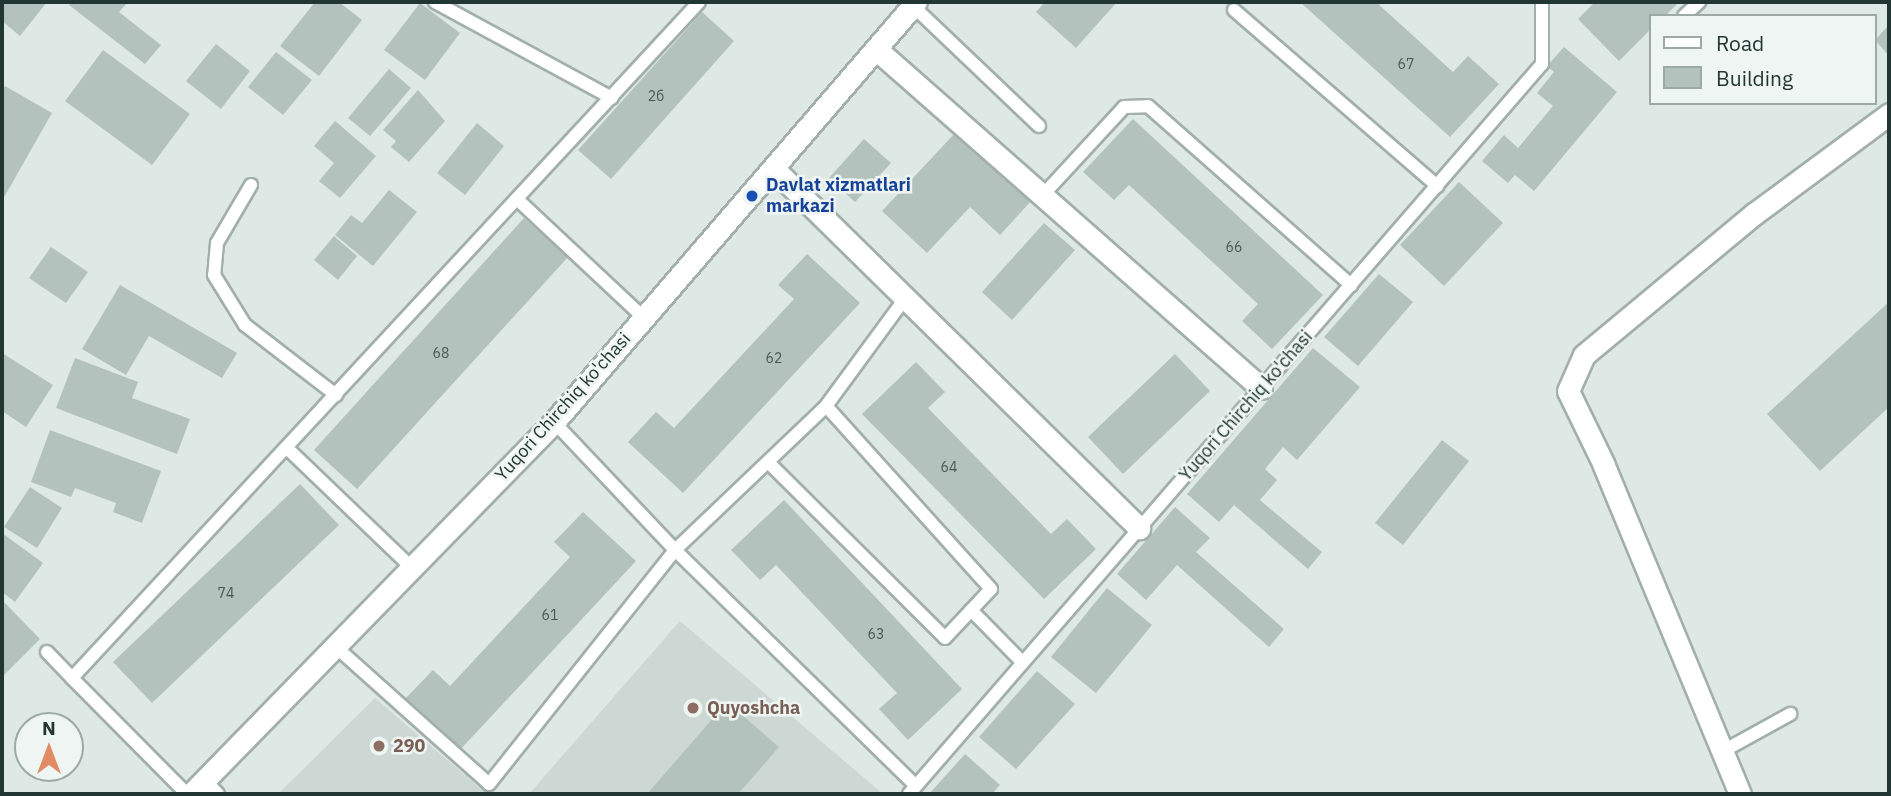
<!DOCTYPE html>
<meta charset="utf-8">
<style>
body{margin:0}
#map{position:relative;width:1891px;height:796px;overflow:hidden;background:#dee8e4;font-family:"IBM Plex Sans",sans-serif}
div>[style]{position:absolute}
.built>*{inset:0;background:#cdd7d3}
.building>*{inset:0;background:#b4c2bd}
.roads{filter:drop-shadow(2px 0 #a2afab) drop-shadow(-2px 0 #a2afab) drop-shadow(0 2px #a2afab) drop-shadow(0 -2px #a2afab)}
.service>*{height:12px;margin:-6px;padding:0 6px;transform-origin:6px;border-radius:6px;background:#fff}
.minor>*{height:21px;margin:-10.5px;padding:0 10.5px;transform-origin:10.5px;border-radius:10.5px;background:#fff}
.tertiary>*{height:21px;margin:-10.5px;padding:0 10.5px;transform-origin:10.5px;border-radius:10.5px;background:#fff}
.dots>*{width:19px;height:19px;translate:-50% -50%;box-sizing:border-box;border:4px solid #eef5f2;border-radius:50%}
span{translate:-50% -50%;white-space:nowrap;text-align:center;line-height:1.15;-webkit-text-stroke:5px #eef5f2;paint-order:stroke}
.number-label{font-size:14px;color:#465955}
.number-label span{-webkit-text-stroke-width:0}
.transit-label{font-size:18px;color:#164399;font-weight:700}
.left{translate:0 -50%;text-align:left}
.street-label{font-size:18px;color:#223632}
.education-label{font-size:18px;color:#785e54;font-weight:700}
.frame{position:absolute;inset:0;border:4px solid #223632;pointer-events:none}
.legend{position:absolute;left:1649px;top:14px;width:228px;height:91px;box-sizing:border-box;background:#eef5f2;border:2px solid #9ca9a5;margin:0;padding:9px 12px;list-style:none;font-size:21px;color:#223632}
.legend li{display:flex;align-items:center;gap:14px;height:35px}
.legend b{width:35px;border:2px solid #9ca9a5}
.north{position:absolute;left:14px;top:712px;width:70px;height:70px;box-sizing:border-box;background:#eef5f2;border:2px solid #9ca9a5;border-radius:50%;rotate:0deg;font-size:19px;font-weight:700;line-height:28px;text-align:center;color:#223632}
.north::after{content:'';display:block;margin:auto;width:24px;height:32px;background:#e18b64;clip-path:polygon(50% 0,100% 100%,50% 72%,0 100%)}
</style>
<div id="map">
<div class="built">
<i style="clip-path:polygon(680px 621px,883px 794px,529px 794px)"></i>
<i style="clip-path:polygon(375px 698px,487px 794px,278px 794px)"></i>
</div>
<div class="building">
<i style="clip-path:polygon(2px 2px,47px 2px,20px 36px,2px 21px)"></i>
<i style="clip-path:polygon(71px 2px,128px 2px,119px 12px,161px 45px,145px 64px,69px 5px)"></i>
<i style="clip-path:polygon(315px 2px,339px 2px,362px 20px,319px 76px,280px 46px)"></i>
<i style="clip-path:polygon(1045px 2px,1117px 2px,1076px 48px,1036px 12px)"></i>
<i style="clip-path:polygon(1300px 2px,1376px 2px,1453px 72px,1468px 56px,1499px 84px,1450px 137px)"></i>
<i style="clip-path:polygon(1595px 2px,1679px 2px,1665px 16px,1651px 16px,1651px 29px,1619px 61px,1578px 19px)"></i>
<i style="clip-path:polygon(420px 3px,460px 33px,425px 80px,384px 50px)"></i>
<i style="clip-path:polygon(702px 12px,734px 41px,611px 179px,578px 150px)"></i>
<i style="clip-path:polygon(1889px 25px,1889px 56px,1875px 40px)"></i>
<i style="clip-path:polygon(216px 44px,250px 71px,221px 109px,186px 81px)"></i>
<i style="clip-path:polygon(1564px 47px,1617px 92px,1534px 191px,1515px 175px,1508px 183px,1482px 161px,1504px 135px,1518px 148px,1553px 106px,1537px 93px,1554px 72px,1547px 66px)"></i>
<i style="clip-path:polygon(103px 50px,190px 114px,152px 165px,65px 101px)"></i>
<i style="clip-path:polygon(276px 52px,312px 80px,283px 115px,248px 87px)"></i>
<i style="clip-path:polygon(389px 69px,411px 88px,370px 136px,348px 118px)"></i>
<i style="clip-path:polygon(5px 86px,52px 113px,3px 199px,2px 91px)"></i>
<i style="clip-path:polygon(418px 90px,445px 121px,409px 162px,391px 147px,396px 141px,383px 130px)"></i>
<i style="clip-path:polygon(1133px 119px,1323px 295px,1272px 349px,1242px 321px,1258px 304px,1129px 185px,1114px 200px,1083px 172px)"></i>
<i style="clip-path:polygon(335px 121px,376px 156px,340px 198px,319px 181px,334px 163px,314px 146px)"></i>
<i style="clip-path:polygon(477px 123px,504px 146px,465px 195px,437px 173px)"></i>
<i style="clip-path:polygon(956px 132px,1031px 201px,1000px 235px,970px 207px,927px 253px,882px 211px)"></i>
<i style="clip-path:polygon(864px 139px,891px 163px,855px 202px,829px 178px)"></i>
<i style="clip-path:polygon(1459px 182px,1503px 223px,1444px 286px,1400px 245px)"></i>
<i style="clip-path:polygon(389px 190px,417px 212px,373px 266px,335px 235px,351px 215px,362px 223px)"></i>
<i style="clip-path:polygon(524px 218px,568px 257px,357px 489px,314px 450px)"></i>
<i style="clip-path:polygon(1044px 223px,1075px 250px,1012px 320px,982px 292px)"></i>
<i style="clip-path:polygon(334px 236px,357px 256px,338px 280px,314px 260px)"></i>
<i style="clip-path:polygon(51px 247px,88px 272px,66px 303px,29px 278px)"></i>
<i style="clip-path:polygon(807px 254px,860px 303px,683px 493px,628px 442px,656px 412px,674px 428px,794px 299px,778px 285px)"></i>
<i style="clip-path:polygon(1379px 274px,1413px 302px,1358px 366px,1324px 337px)"></i>
<i style="clip-path:polygon(120px 285px,237px 353px,222px 378px,149px 336px,126px 375px,82px 349px)"></i>
<i style="clip-path:polygon(1889px 302px,1889px 407px,1820px 471px,1767px 414px)"></i>
<i style="clip-path:polygon(1313px 348px,1360px 387px,1297px 460px,1283px 447px,1265px 469px,1277px 480px,1260px 500px,1322px 552px,1308px 569px,1234px 505px,1219px 522px,1187px 494px)"></i>
<i style="clip-path:polygon(2px 353px,53px 385px,26px 427px,2px 411px)"></i>
<i style="clip-path:polygon(1175px 354px,1210px 391px,1123px 474px,1088px 437px)"></i>
<i style="clip-path:polygon(75px 358px,138px 382px,132px 398px,190px 419px,177px 454px,56px 408px)"></i>
<i style="clip-path:polygon(916px 362px,945px 392px,928px 408px,1051px 534px,1067px 519px,1096px 549px,1044px 599px,862px 414px)"></i>
<i style="clip-path:polygon(50px 430px,161px 471px,142px 523px,113px 512px,116px 503px,75px 488px,71px 497px,31px 482px)"></i>
<i style="clip-path:polygon(1442px 440px,1469px 461px,1403px 545px,1375px 523px)"></i>
<i style="clip-path:polygon(300px 484px,339px 525px,152px 703px,113px 662px)"></i>
<i style="clip-path:polygon(30px 487px,62px 508px,37px 548px,4px 527px)"></i>
<i style="clip-path:polygon(784px 500px,962px 689px,908px 740px,879px 709px,897px 693px,776px 565px,760px 580px,731px 550px)"></i>
<i style="clip-path:polygon(1175px 507px,1210px 538px,1196px 552px,1284px 629px,1269px 647px,1177px 565px,1146px 600px,1117px 574px)"></i>
<i style="clip-path:polygon(583px 512px,636px 561px,459px 751px,404px 700px,433px 670px,450px 686px,570px 557px,554px 542px)"></i>
<i style="clip-path:polygon(2px 533px,43px 563px,15px 602px,2px 592px)"></i>
<i style="clip-path:polygon(1107px 588px,1152px 625px,1096px 693px,1051px 657px)"></i>
<i style="clip-path:polygon(2px 600px,40px 639px,2px 677px)"></i>
<i style="clip-path:polygon(1037px 671px,1075px 704px,1016px 769px,979px 737px)"></i>
<i style="clip-path:polygon(727px 702px,779px 747px,738px 794px,647px 794px)"></i>
<i style="clip-path:polygon(965px 754px,1000px 785px,992px 794px,929px 794px)"></i>
</div>
<div class="roads">
<div class="service">
<i style="left:435px;top:2px;width:201px;rotate:28.5deg"></i>
<i style="left:913px;top:6px;width:174px;rotate:43.6deg"></i>
<i style="left:1234px;top:10px;width:269px;rotate:40.9deg"></i>
<i style="left:1684px;top:16px;width:21px;rotate:-43deg"></i>
<i style="left:251px;top:185px;width:67px;rotate:120.4deg"></i>
<i style="left:217px;top:243px;width:32px;rotate:95deg"></i>
<i style="left:214px;top:275px;width:59px;rotate:58.2deg"></i>
<i style="left:245px;top:325px;width:115px;rotate:37.6deg"></i>
<i style="left:1042px;top:196px;width:121px;rotate:-47.3deg"></i>
<i style="left:1124px;top:107px;width:24px;rotate:-2deg"></i>
<i style="left:1148px;top:106px;width:271px;rotate:41.4deg"></i>
<i style="left:518px;top:200px;width:173px;rotate:43.1deg"></i>
<i style="left:554px;top:422px;width:176px;rotate:46.6deg"></i>
<i style="left:675px;top:550px;width:209px;rotate:-43.6deg"></i>
<i style="left:826px;top:406px;width:132px;rotate:-53.7deg"></i>
<i style="left:287px;top:448px;width:173px;rotate:43.8deg"></i>
<i style="left:769px;top:463px;width:248px;rotate:44.8deg"></i>
<i style="left:945px;top:638px;width:67px;rotate:-46.8deg"></i>
<i style="left:991px;top:589px;width:246px;rotate:-132deg"></i>
<i style="left:971px;top:610px;width:74px;rotate:45.5deg"></i>
<i style="left:336px;top:647px;width:205px;rotate:41.8deg"></i>
<i style="left:489px;top:784px;width:299px;rotate:-51.5deg"></i>
<i style="left:675px;top:550px;width:337px;rotate:44.4deg"></i>
<i style="left:47px;top:652px;width:36px;rotate:46deg"></i>
<i style="left:1723px;top:751px;width:77px;rotate:-28.9deg"></i>
<i style="left:205px;top:780px;width:19px;rotate:47deg"></i>
<i style="left:187px;top:794px;width:163px;rotate:-134.8deg"></i>
<i style="left:72px;top:678px;width:922px;rotate:-47.15deg"></i>
<i style="left:909px;top:794px;width:966px;rotate:-49.07deg"></i>
<i style="left:1542px;top:64px;width:62px;rotate:-90deg"></i>
</div>
<div class="minor">
<i style="left:876px;top:49px;width:513px;rotate:41.36deg"></i>
<i style="left:775px;top:170px;width:511px;rotate:44.52deg"></i>
<i style="left:1740px;top:794px;width:356px;rotate:-112.5deg"></i>
<i style="left:1604px;top:465px;width:82px;rotate:-115.9deg"></i>
<i style="left:1568px;top:391px;width:39px;rotate:-66deg"></i>
<i style="left:1584px;top:355px;width:221px;rotate:-39.7deg"></i>
<i style="left:1754px;top:214px;width:168px;rotate:-36.5deg"></i>
</div>
<div class="tertiary">
<i style="left:191px;top:794px;width:520px;rotate:-45.7deg"></i>
<i style="left:554px;top:422px;width:554px;rotate:-49.24deg"></i>
</div>
</div>
<div class="dots">
<i style="left:752px;top:196px;background:#1a4fb4"></i>
<i style="left:693px;top:708px;background:#8d6e63"></i>
<i style="left:379px;top:746px;background:#8d6e63"></i>
</div>
<div class="number-label">
<span style="left:1406px;top:64px">67</span>
<span style="left:656px;top:96px">2б</span>
<span style="left:1234px;top:247px">66</span>
<span style="left:441px;top:353px">68</span>
<span style="left:774px;top:358px">62</span>
<span style="left:949px;top:467px">64</span>
<span style="left:226px;top:593px">74</span>
<span style="left:550px;top:615px">61</span>
<span style="left:876px;top:634px">63</span>
</div>
<div class="transit-label">
<span class="left" style="left:766px;top:196px">Davlat xizmatlari<br>markazi</span>
</div>
<div class="street-label">
<span style="left:1246px;top:406px;rotate:-49deg">Yuqori Chirchiq ko'chasi</span>
<span style="left:563px;top:407px;rotate:-48deg">Yuqori Chirchiq ko'chasi</span>
</div>
<div class="education-label">
<span class="left" style="left:707px;top:708px">Quyoshcha</span>
<span class="left" style="left:393px;top:746px">290</span>
</div>
<div class="frame"></div>
<ul class="legend">
<li><b style="height:9px;background:#fff"></b>Road</li>
<li><b style="height:19px;background:#b4c2bd"></b>Building</li>
</ul>
<div class="north">N</div>
</div>
